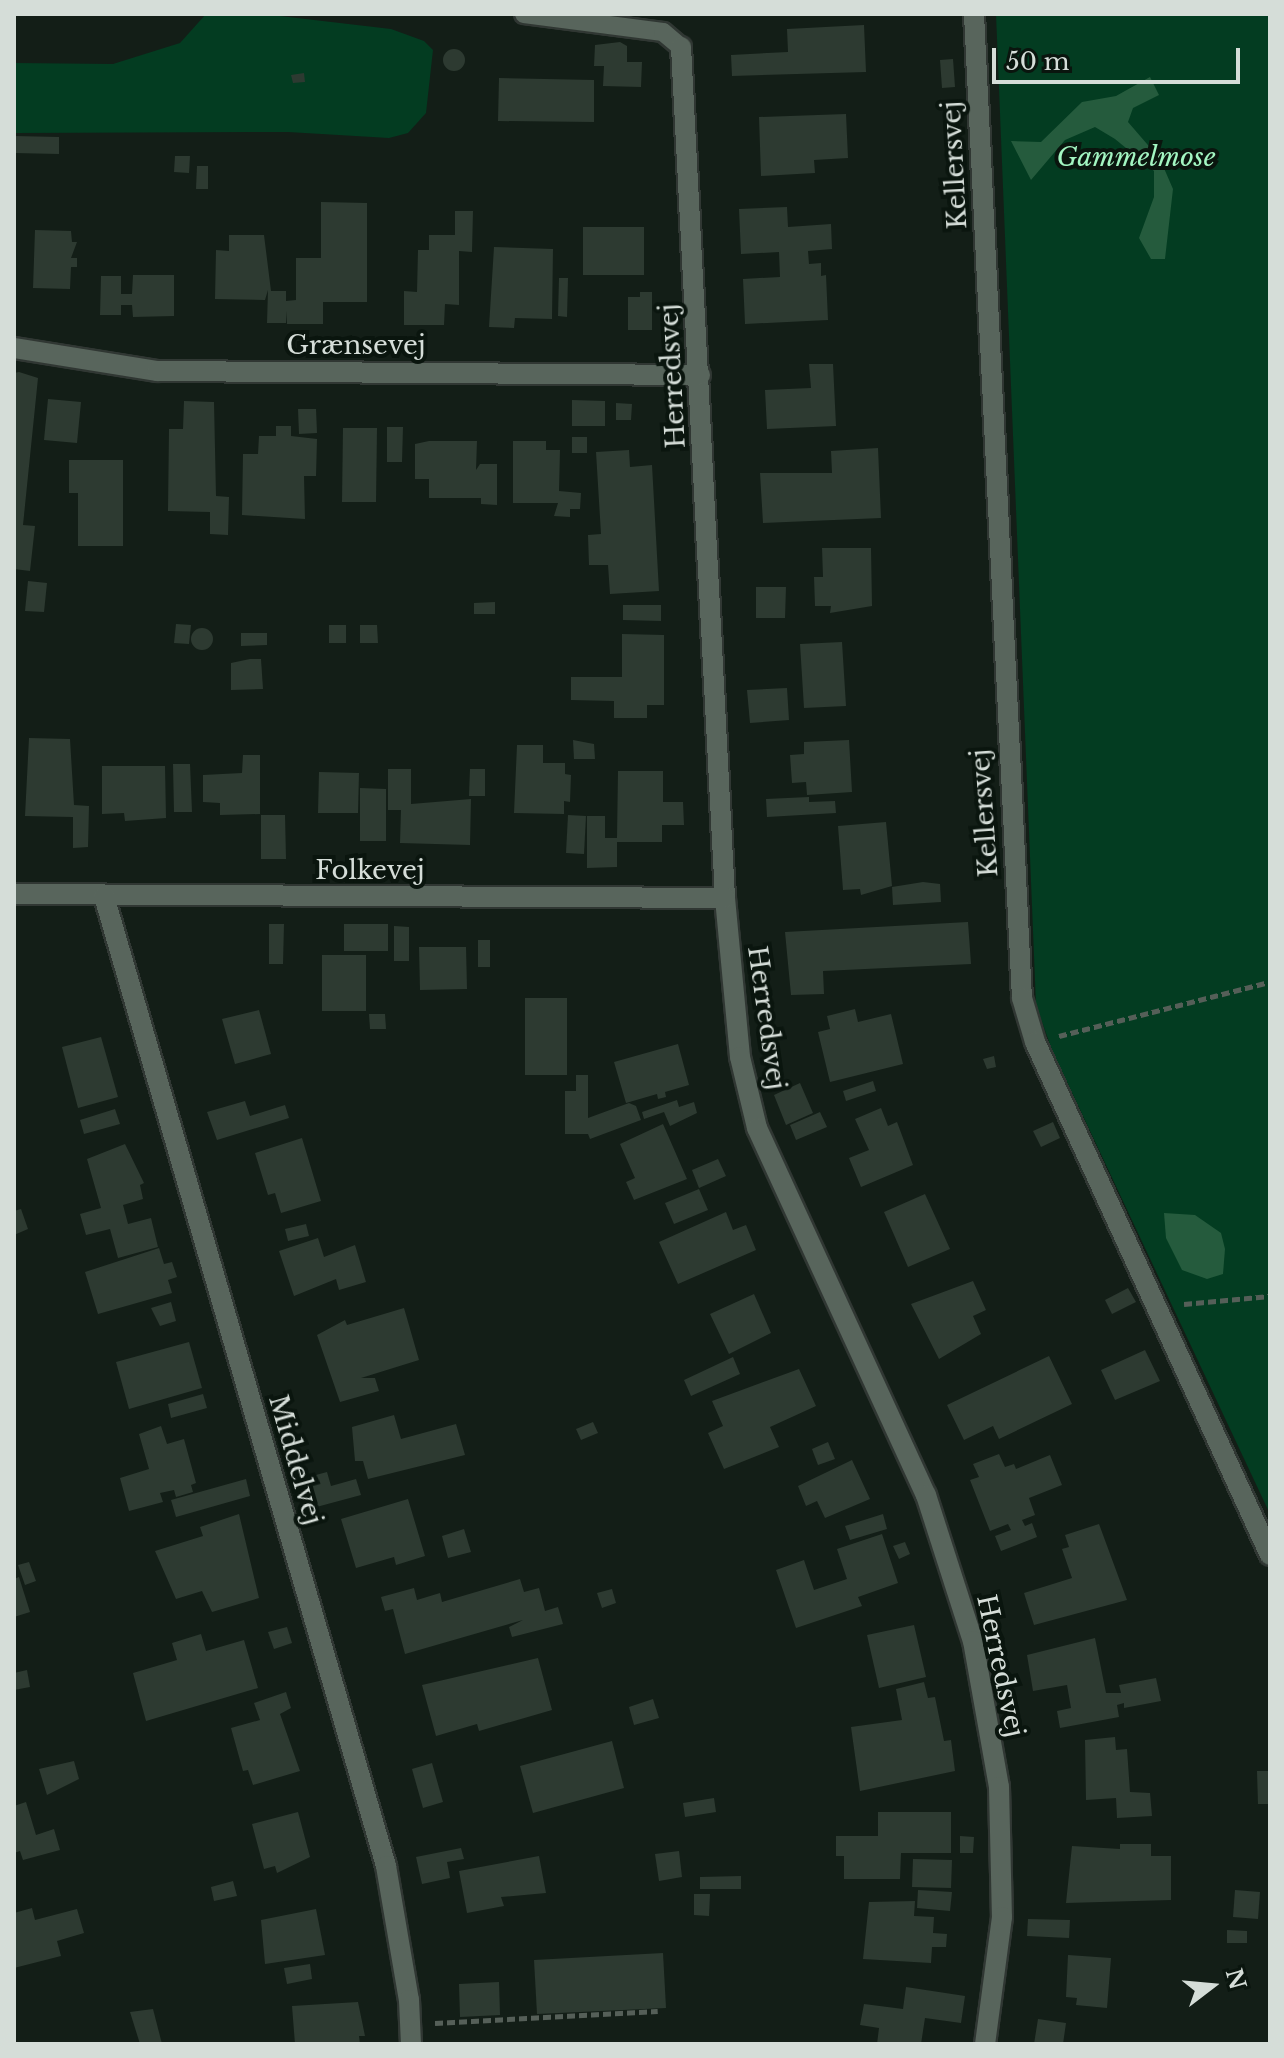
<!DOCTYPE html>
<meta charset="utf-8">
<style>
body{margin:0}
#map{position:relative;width:1284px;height:2058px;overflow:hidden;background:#131e17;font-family:"Libre Baskerville",serif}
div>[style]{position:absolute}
.green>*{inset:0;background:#033c21}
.water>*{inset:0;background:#255b3d}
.building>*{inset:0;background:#2d3a31}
.round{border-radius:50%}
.path>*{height:5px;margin-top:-2.5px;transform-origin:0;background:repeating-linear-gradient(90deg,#555f58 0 8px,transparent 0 12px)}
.roads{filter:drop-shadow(2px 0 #303733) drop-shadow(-2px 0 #303733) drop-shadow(0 2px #303733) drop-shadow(0 -2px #303733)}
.lane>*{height:18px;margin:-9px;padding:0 9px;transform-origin:9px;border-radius:9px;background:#58655c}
.street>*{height:20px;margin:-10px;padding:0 10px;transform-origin:10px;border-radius:10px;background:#58655c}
span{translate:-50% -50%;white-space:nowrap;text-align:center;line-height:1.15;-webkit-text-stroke:8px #0a150e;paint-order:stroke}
.park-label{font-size:26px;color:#a3f6c2;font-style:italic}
.street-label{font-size:26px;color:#d5ddd8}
.frame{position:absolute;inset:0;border:16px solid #d5ddd8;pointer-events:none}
.north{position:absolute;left:1172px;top:1946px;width:80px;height:80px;-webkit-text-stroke:6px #0a150e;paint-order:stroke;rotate:74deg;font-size:22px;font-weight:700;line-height:32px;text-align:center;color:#d5ddd8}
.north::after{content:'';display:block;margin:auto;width:28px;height:36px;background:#d5ddd8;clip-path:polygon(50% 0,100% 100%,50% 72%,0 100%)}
.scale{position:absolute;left:992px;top:48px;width:248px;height:36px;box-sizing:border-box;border:4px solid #d5ddd8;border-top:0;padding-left:10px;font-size:24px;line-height:28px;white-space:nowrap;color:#d5ddd8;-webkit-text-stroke:6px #0a150e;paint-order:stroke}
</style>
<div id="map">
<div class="green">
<i style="clip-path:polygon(206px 14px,263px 14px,391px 29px,424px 41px,433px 50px,426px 113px,408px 133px,389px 138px,288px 132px,14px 133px,14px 63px,113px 64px,180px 43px)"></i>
<i style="clip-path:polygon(996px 14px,1270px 14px,1270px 1514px,1052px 1050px,1036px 1005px)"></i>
</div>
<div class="water">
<i style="clip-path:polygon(1150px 77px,1159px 95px,1133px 108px,1128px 122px,1160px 159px,1173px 189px,1165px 259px,1151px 259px,1139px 238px,1154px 197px,1154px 171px,1115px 139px,1095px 127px,1065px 140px,1031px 180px,1011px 141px,1041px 142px,1082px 102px,1116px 96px)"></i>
<i style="clip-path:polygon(1164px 1213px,1195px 1215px,1221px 1233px,1225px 1249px,1223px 1274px,1207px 1279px,1182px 1270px,1166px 1238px)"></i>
</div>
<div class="building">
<i style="clip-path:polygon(864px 25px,866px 72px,732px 76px,731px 55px,788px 52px,787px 29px)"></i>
<i style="clip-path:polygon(620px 42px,627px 46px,627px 62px,642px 62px,641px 87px,603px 86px,604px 66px,594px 66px,595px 45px)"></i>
<i class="round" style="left:443px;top:49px;width:22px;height:22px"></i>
<i style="clip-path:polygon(953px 59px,955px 87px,942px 88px,940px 60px)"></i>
<i style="clip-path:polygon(304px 73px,305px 82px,293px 83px,291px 75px)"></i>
<i style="clip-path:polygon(499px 78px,594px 80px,594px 122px,498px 121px)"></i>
<i style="clip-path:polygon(846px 114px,848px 158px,814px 160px,815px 173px,761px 176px,759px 117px)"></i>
<i style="clip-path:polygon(14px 136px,59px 137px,59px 154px,14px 153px)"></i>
<i style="clip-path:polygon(175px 156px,190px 156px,189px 173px,174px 172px)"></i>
<i style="clip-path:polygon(197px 166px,208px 166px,208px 189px,196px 189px)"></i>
<i style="clip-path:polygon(321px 202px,367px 203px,367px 302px,323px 302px,323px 324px,287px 324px,287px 311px,286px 323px,267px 323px,268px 290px,265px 300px,215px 299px,216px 250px,229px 251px,229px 235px,264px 235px,271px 291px,286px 291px,286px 301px,296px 300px,296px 258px,321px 258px)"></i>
<i style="clip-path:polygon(787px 207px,788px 227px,831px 224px,832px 249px,808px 251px,809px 264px,821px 263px,821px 276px,826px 275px,828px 320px,745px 324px,743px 279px,780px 277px,779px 252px,741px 254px,739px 209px)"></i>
<i style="clip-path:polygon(455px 211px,473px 211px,472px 252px,459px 251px,459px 305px,445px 304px,444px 325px,404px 325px,404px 291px,417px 292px,418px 250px,429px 250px,429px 235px,455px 235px)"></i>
<i style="clip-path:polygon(583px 227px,644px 227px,644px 275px,583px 275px)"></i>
<i style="clip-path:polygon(35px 230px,71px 231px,72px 242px,77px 242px,71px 258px,77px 258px,77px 267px,71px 267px,70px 289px,33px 288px)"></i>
<i style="clip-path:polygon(494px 247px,553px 249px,552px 319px,515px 318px,514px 328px,489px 327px)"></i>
<i style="clip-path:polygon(133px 275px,174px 275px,174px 316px,133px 317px,132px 305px,121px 305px,121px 315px,100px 315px,101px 276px,121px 276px,121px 294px,132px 294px)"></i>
<i style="clip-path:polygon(559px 278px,568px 278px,567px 317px,558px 316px)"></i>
<i style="clip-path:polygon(640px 292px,652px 292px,652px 330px,628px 330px,628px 297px,640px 297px)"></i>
<i style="clip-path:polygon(809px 364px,833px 364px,836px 426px,767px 429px,765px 390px,811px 388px)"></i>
<i style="clip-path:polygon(19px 372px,38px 378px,23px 525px,35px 526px,30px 571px,14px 569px,14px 373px)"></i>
<i style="clip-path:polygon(48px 399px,81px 402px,77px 443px,44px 440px)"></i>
<i style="clip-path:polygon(572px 400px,605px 401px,605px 426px,572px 426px)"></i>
<i style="clip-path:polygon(184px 401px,214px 402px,216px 496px,229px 497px,228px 535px,210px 534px,210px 512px,168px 511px,169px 429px,183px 429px)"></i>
<i style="clip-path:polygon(616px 403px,632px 404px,631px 420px,616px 420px)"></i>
<i style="clip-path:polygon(298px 409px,316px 409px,317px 433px,299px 434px)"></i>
<i style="clip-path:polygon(276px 426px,291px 426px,291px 436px,317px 439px,316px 476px,304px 476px,305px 519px,242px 515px,243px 454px,258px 454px,259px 436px,276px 436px)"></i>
<i style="clip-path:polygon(387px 427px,403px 427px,402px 462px,387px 462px)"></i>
<i style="clip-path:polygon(343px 428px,377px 428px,376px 502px,342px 502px)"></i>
<i style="clip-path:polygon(572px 437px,587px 437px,587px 453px,572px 453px)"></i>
<i style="clip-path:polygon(429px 441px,477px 441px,476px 470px,480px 464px,497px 464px,497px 505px,481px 504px,481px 498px,429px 498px,429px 479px,415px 479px,415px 444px)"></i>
<i style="clip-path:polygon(513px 441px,546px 441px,546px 450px,560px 450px,559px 491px,581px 493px,580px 509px,570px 509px,570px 517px,554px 516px,558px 503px,513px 503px)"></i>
<i style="clip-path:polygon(878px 448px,881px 518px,763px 523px,760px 473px,832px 473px,831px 451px)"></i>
<i style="clip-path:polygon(629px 450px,630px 467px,652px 465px,659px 591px,610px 594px,608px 565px,589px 565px,588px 535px,601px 534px,596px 452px)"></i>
<i style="clip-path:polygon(69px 460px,123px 460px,123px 546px,78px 546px,78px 493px,69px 493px)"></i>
<i style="clip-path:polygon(822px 548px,871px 548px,872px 606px,830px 613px,831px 606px,815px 606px,814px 577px,823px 577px)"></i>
<i style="clip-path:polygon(28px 581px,47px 583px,44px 612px,25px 611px)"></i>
<i style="clip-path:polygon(756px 587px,786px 587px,785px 618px,756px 618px)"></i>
<i style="clip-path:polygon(495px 602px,495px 614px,474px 614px,474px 603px)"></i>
<i style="clip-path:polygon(623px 605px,661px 605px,661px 621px,623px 620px)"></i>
<i style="clip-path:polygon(176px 624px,191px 625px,189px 644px,174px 643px)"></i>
<i style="clip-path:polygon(329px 625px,346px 625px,346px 643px,329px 643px)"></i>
<i style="clip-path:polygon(360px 625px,377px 625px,378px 643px,360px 643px)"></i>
<i class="round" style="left:191px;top:628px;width:22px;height:22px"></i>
<i style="clip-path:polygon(241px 633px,267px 633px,267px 645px,241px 646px)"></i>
<i style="clip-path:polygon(622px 634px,664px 635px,664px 705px,647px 705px,647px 718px,614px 718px,614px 701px,571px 700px,571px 677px,622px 677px)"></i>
<i style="clip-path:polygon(842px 642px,846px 706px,804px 708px,800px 644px)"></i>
<i style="clip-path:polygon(250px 659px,261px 659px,263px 689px,231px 690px,231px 663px)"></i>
<i style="clip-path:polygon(787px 688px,789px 720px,750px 723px,747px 690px)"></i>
<i style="clip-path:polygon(29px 738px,70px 739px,74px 805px,89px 806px,88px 847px,73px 848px,73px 817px,25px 816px)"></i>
<i style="clip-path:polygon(573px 740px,594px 744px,595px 759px,574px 759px)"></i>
<i style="clip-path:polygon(849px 740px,852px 792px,807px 795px,806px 782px,792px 783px,790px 755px,804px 754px,804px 742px)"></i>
<i style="clip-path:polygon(517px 745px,543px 745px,543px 763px,565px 763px,565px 774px,571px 775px,570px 802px,564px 801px,564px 814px,514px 813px)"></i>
<i style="clip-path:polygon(243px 755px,260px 755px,260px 814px,220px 815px,220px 803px,203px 802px,203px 775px,242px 773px)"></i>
<i style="clip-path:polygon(173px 764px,190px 764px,192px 812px,174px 812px)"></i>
<i style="clip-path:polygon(102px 766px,165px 766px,166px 818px,125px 821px,124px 813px,102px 814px)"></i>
<i style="clip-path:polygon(388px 769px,411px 769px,411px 804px,471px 799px,470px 845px,400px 843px,401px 810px,388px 810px)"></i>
<i style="clip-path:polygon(470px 769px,485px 769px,485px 796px,469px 796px)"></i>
<i style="clip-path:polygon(618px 771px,663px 771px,663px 802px,683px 802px,684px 825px,662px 825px,662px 842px,617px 842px,617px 867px,587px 868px,587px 816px,605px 816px,605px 838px,617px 838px)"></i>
<i style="clip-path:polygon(319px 772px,359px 773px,358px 813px,318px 813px)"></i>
<i style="clip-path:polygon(360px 788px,386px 789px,386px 841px,360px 841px)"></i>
<i style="clip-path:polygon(809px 797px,809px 802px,835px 801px,836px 813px,767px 817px,766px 799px)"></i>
<i style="clip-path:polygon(261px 815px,285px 815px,286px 859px,261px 859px)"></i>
<i style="clip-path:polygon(568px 815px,586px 816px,584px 854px,566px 853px)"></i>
<i style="clip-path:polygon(886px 822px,892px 886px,861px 895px,860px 889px,843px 890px,838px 826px)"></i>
<i style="clip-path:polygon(923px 882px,940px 884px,941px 902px,893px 905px,892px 887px)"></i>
<i style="clip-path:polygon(968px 922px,971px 964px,823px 971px,824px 994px,791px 995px,785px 932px)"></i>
<i style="clip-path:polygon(269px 924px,284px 924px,283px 964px,269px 964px)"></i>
<i style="clip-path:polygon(344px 924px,388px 924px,388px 951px,344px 951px)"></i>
<i style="clip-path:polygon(394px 926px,409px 927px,409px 961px,394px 961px)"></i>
<i style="clip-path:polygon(478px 940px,490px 940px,490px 967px,478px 967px)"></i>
<i style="clip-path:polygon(419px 947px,466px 947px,467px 989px,420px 990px)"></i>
<i style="clip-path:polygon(322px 955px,366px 955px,366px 1011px,322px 1011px)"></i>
<i style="clip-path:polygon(525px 998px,567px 998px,567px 1075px,525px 1075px)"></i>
<i style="clip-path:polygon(855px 1009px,858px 1022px,891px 1014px,903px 1064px,830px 1082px,818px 1032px,830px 1029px,827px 1016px)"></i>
<i style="clip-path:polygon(259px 1010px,271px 1054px,235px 1064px,222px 1019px)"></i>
<i style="clip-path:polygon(369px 1014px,385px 1014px,386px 1029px,370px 1029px)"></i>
<i style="clip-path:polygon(101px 1037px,118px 1097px,78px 1108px,62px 1047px)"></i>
<i style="clip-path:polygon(678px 1044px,689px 1085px,665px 1092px,666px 1097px,658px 1099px,657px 1094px,626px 1103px,614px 1062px)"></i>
<i style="clip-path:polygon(994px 1056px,996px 1067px,987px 1069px,983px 1059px)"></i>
<i style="clip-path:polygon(576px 1075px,588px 1075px,588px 1118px,629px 1103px,636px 1106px,641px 1120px,590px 1139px,588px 1134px,565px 1134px,565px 1091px,576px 1091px)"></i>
<i style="clip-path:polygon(873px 1081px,876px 1091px,846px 1101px,843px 1091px)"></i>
<i style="clip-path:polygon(800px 1083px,813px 1113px,786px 1125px,774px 1095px)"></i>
<i style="clip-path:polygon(677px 1100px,679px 1107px,694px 1102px,697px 1113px,670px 1126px,664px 1112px,644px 1119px,642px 1112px)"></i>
<i style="clip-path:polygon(245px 1101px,250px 1116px,285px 1105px,289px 1118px,217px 1140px,207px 1112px)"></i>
<i style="clip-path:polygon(881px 1108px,888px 1126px,897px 1122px,913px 1165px,861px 1187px,849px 1158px,869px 1150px,855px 1119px)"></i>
<i style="clip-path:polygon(115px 1109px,120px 1124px,84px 1134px,80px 1120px)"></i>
<i style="clip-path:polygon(820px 1112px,827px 1127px,796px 1140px,790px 1125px)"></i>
<i style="clip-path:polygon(1053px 1122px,1060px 1138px,1041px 1147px,1033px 1131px)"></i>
<i style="clip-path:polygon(663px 1124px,687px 1179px,634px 1200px,626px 1182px,635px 1178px,620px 1144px)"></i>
<i style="clip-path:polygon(302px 1138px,321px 1201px,281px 1213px,275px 1193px,268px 1195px,255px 1153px)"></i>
<i style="clip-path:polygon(125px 1144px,144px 1183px,140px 1185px,143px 1199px,123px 1205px,128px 1224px,151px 1218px,158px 1247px,118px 1258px,110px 1229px,86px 1235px,80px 1214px,101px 1208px,87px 1159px)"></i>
<i style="clip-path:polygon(718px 1159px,726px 1176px,699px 1188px,692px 1170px)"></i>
<i style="clip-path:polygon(699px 1189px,708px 1210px,674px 1224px,665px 1203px)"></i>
<i style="clip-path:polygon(925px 1194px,950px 1249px,908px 1267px,884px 1212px)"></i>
<i style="clip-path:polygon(21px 1209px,28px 1229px,14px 1235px,14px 1211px)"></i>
<i style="clip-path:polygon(726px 1212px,733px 1230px,746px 1225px,756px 1250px,678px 1284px,659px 1242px)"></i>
<i style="clip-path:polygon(306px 1224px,309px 1236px,288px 1241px,285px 1229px)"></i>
<i style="clip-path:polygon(318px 1238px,324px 1257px,355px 1245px,366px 1282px,339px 1290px,336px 1279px,294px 1296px,279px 1251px)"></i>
<i style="clip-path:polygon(159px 1248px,164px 1264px,172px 1262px,177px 1277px,168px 1280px,172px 1293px,98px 1314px,85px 1272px)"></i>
<i style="clip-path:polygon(973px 1281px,986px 1310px,973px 1316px,981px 1334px,939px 1359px,911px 1304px)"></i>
<i style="clip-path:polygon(1128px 1288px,1136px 1302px,1112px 1314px,1105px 1300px)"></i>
<i style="clip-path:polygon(754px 1294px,771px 1333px,729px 1354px,710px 1314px)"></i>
<i style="clip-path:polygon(171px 1302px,176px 1321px,160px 1326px,151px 1308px)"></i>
<i style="clip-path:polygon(404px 1308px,419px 1360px,361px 1378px,375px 1378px,379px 1391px,340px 1402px,317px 1335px,345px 1320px,347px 1325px)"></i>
<i style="clip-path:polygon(189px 1342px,202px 1388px,129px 1409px,116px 1362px)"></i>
<i style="clip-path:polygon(1145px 1350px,1160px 1381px,1115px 1400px,1101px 1370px)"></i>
<i style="clip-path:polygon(1049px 1356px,1072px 1404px,999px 1439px,993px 1426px,964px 1440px,947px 1405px)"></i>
<i style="clip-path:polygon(733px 1357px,740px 1374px,691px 1396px,684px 1380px)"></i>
<i style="clip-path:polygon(799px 1369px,816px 1406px,770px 1427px,779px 1447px,724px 1469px,708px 1433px,723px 1426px,712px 1401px)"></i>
<i style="clip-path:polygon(203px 1394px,207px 1408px,171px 1418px,168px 1404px)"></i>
<i style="clip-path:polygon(394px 1415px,401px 1439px,456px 1424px,465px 1455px,368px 1479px,363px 1461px,355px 1461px,352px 1427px)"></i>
<i style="clip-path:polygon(593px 1422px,598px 1433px,581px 1440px,576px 1429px)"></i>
<i style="clip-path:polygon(161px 1426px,167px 1444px,184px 1439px,196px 1483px,191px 1485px,193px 1492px,176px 1497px,174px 1490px,160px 1493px,163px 1502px,129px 1511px,120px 1478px,149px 1469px,139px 1434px)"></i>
<i style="clip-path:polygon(828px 1442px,835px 1459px,818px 1465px,812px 1449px)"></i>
<i style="clip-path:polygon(999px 1454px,1005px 1467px,1014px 1464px,1016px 1469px,1050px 1455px,1062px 1485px,1029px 1498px,1035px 1515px,1022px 1520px,1025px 1526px,1032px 1523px,1037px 1537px,1001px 1551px,995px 1536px,1011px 1530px,1008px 1524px,990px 1531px,970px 1480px,979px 1477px,973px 1464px)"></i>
<i style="clip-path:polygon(852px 1460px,870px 1499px,825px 1518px,817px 1501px,806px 1506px,798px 1486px)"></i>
<i style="clip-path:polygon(327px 1472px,331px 1486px,356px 1479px,361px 1495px,309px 1509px,301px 1479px)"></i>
<i style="clip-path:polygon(246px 1479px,250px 1496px,176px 1517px,171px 1500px)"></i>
<i style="clip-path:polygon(408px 1499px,425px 1556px,396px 1565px,394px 1557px,356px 1568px,341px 1519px)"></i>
<i style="clip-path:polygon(239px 1514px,259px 1598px,212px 1612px,202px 1591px,176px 1599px,155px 1551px,203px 1536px,200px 1527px)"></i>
<i style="clip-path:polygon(883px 1514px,887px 1529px,850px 1540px,845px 1526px)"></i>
<i style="clip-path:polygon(1099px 1524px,1127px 1600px,1034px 1625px,1024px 1593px,1072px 1578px,1062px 1549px,1069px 1547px,1065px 1535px)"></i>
<i style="clip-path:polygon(464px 1529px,471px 1552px,448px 1558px,442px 1536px)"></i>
<i style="clip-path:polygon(882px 1534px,898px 1583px,858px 1597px,862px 1606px,796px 1628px,776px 1570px,804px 1560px,814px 1590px,847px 1579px,837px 1549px)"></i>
<i style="clip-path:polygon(905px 1542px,910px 1554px,899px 1559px,893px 1546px)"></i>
<i style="clip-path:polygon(29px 1562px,36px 1581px,25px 1585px,18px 1565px)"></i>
<i style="clip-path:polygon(19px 1577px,30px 1612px,14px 1617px,14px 1579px)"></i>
<i style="clip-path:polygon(520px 1579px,524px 1592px,539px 1588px,545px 1611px,558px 1607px,563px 1624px,512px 1637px,509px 1627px,523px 1620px,405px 1654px,393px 1609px,385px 1611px,381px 1597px,414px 1588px,417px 1600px,440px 1593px,442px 1602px)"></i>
<i style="clip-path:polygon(612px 1589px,616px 1603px,602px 1608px,597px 1593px)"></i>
<i style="clip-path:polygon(914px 1625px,926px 1677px,879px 1688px,867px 1635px)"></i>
<i style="clip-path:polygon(287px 1627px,292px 1643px,274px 1649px,268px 1632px)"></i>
<i style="clip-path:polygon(201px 1634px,206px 1651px,244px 1640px,258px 1688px,146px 1721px,133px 1673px,177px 1660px,172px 1643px)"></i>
<i style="clip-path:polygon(1095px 1638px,1106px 1693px,1121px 1693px,1119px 1685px,1156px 1678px,1161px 1701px,1124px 1708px,1124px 1703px,1117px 1705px,1119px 1717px,1060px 1728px,1057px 1711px,1071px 1708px,1067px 1685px,1033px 1691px,1027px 1655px)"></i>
<i style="clip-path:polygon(538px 1658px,552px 1710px,479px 1731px,477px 1724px,436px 1736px,422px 1685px)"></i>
<i style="clip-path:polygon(27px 1670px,30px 1687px,14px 1690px,14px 1673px)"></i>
<i style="clip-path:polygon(924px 1682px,928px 1698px,935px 1697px,944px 1741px,951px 1740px,955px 1771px,860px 1791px,851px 1727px,902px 1720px,896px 1689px)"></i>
<i style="clip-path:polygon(286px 1692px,291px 1708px,280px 1714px,300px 1771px,253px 1785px,248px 1770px,243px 1771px,231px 1728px,260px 1720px,254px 1703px)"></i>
<i style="clip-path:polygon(653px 1699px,659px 1718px,634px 1725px,629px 1707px)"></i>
<i style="clip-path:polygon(1115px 1737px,1116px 1750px,1127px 1749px,1130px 1792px,1150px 1793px,1152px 1816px,1117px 1818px,1116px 1798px,1086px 1800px,1085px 1740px)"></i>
<i style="clip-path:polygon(612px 1741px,624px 1788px,533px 1813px,520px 1766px)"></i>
<i style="clip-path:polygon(74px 1761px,79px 1779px,47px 1795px,39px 1769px)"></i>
<i style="clip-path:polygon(432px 1763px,443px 1802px,423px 1808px,412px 1769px)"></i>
<i style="clip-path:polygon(1257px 1771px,1270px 1771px,1270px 1804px,1258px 1804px)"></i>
<i style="clip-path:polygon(714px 1798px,716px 1812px,685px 1817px,683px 1803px)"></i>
<i style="clip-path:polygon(26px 1802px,36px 1835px,54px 1829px,60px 1850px,23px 1860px,20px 1851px,14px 1853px,14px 1806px)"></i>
<i style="clip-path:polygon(298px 1812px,310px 1857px,277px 1873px,275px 1866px,264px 1869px,252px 1824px)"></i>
<i style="clip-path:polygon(878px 1812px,951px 1812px,951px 1853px,901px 1853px,900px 1879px,844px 1879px,844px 1856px,836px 1856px,836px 1836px,878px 1836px)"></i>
<i style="clip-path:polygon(960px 1836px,974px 1837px,973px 1853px,960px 1853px)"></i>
<i style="clip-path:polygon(1120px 1844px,1151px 1844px,1151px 1856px,1171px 1856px,1171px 1900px,1066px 1903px,1072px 1846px,1120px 1849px)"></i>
<i style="clip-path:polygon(461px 1848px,464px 1859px,447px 1862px,450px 1878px,422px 1884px,416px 1857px)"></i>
<i style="clip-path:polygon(679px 1851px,682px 1877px,659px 1881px,655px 1854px)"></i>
<i style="clip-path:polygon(539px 1856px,546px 1893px,501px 1897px,504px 1906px,467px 1913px,459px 1871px)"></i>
<i style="clip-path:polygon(913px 1859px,952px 1860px,951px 1888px,912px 1887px)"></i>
<i style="clip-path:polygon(741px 1876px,741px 1889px,700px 1889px,700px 1877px)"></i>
<i style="clip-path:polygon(233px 1881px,237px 1896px,214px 1901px,211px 1887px)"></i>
<i style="clip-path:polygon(918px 1890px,952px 1892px,950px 1911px,917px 1908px)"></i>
<i style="clip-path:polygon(1235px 1890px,1260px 1892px,1258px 1919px,1233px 1917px)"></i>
<i style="clip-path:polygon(694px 1894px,710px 1894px,709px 1916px,694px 1915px)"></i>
<i style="clip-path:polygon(915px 1901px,914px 1916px,934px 1917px,933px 1933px,947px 1934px,946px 1947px,932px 1947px,931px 1963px,863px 1959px,869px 1902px)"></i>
<i style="clip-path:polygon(32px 1908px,35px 1920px,77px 1909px,84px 1933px,57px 1941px,61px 1956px,14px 1968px,14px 1913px)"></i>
<i style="clip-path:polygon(316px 1909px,325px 1955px,265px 1964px,261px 1920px)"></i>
<i style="clip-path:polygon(1028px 1919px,1070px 1920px,1069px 1938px,1027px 1936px)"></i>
<i style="clip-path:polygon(1227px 1930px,1247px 1931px,1247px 1943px,1227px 1943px)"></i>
<i style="clip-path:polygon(663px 1953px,666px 2008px,537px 2014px,534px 1960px)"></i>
<i style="clip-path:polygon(1068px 1955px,1111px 1958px,1107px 2008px,1076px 2005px,1077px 1998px,1066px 1997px)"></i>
<i style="clip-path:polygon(310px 1964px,312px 1979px,287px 1984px,284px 1968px)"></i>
<i style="clip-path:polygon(499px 1982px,500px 2015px,460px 2017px,459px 1984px)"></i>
<i style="clip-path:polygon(906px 1987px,965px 1996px,961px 2023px,925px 2018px,921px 2044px,877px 2044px,879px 2028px,860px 2025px,864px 2004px,903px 2009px)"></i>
<i style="clip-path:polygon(358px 2002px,365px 2036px,359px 2036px,360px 2044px,295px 2044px,292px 2006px)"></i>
<i style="clip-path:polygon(153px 2009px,162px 2044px,140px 2044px,130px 2012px)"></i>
<i style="clip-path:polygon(1038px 2019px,1066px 2023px,1063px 2044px,1034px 2044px)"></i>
</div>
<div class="path">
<i style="left:1059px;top:1036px;width:218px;rotate:-14.4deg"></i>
<i style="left:1184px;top:1304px;width:86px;rotate:-5.3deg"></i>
<i style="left:435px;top:2023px;width:223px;rotate:-3.1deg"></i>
</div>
<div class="roads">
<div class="lane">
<i style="left:524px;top:14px;width:140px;rotate:7.4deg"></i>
<i style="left:663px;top:32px;width:23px;rotate:40deg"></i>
</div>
<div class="street">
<i style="left:974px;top:14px;width:985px;rotate:87.21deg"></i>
<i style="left:1022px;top:998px;width:46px;rotate:73.5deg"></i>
<i style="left:1035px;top:1042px;width:564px;rotate:65.39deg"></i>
<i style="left:681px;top:47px;width:852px;rotate:87.04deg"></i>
<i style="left:725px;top:898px;width:160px;rotate:84.6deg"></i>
<i style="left:740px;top:1057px;width:73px;rotate:76.5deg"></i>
<i style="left:757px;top:1128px;width:404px;rotate:65.3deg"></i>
<i style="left:926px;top:1495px;width:153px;rotate:72.2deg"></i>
<i style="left:973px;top:1641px;width:148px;rotate:79.9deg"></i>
<i style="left:999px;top:1787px;width:130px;rotate:88.7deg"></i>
<i style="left:1002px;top:1917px;width:128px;rotate:97.6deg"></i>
<i style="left:14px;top:348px;width:145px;rotate:9.1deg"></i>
<i style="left:157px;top:371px;width:543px;rotate:0.42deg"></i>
<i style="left:14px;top:894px;width:711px;rotate:0.32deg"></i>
<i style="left:104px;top:896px;width:1010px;rotate:73.79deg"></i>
<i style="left:386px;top:1866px;width:136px;rotate:80.3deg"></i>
<i style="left:409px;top:2000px;width:44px;rotate:87.4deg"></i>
</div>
</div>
<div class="park-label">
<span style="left:1136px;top:158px">Gammelmose</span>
</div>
<div class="street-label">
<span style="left:955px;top:165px;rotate:-93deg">Kellersvej</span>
<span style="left:356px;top:346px">Grænsevej</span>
<span style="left:673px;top:376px;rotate:-93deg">Herredsvej</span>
<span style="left:985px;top:813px;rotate:-94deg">Kellersvej</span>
<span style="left:370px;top:871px">Folkevej</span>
<span style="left:766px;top:1018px;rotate:82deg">Herredsvej</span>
<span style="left:295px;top:1460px;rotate:74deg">Middelvej</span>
<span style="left:1000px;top:1666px;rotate:78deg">Herredsvej</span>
</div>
<div class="frame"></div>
<div class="north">N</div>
<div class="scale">50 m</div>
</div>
